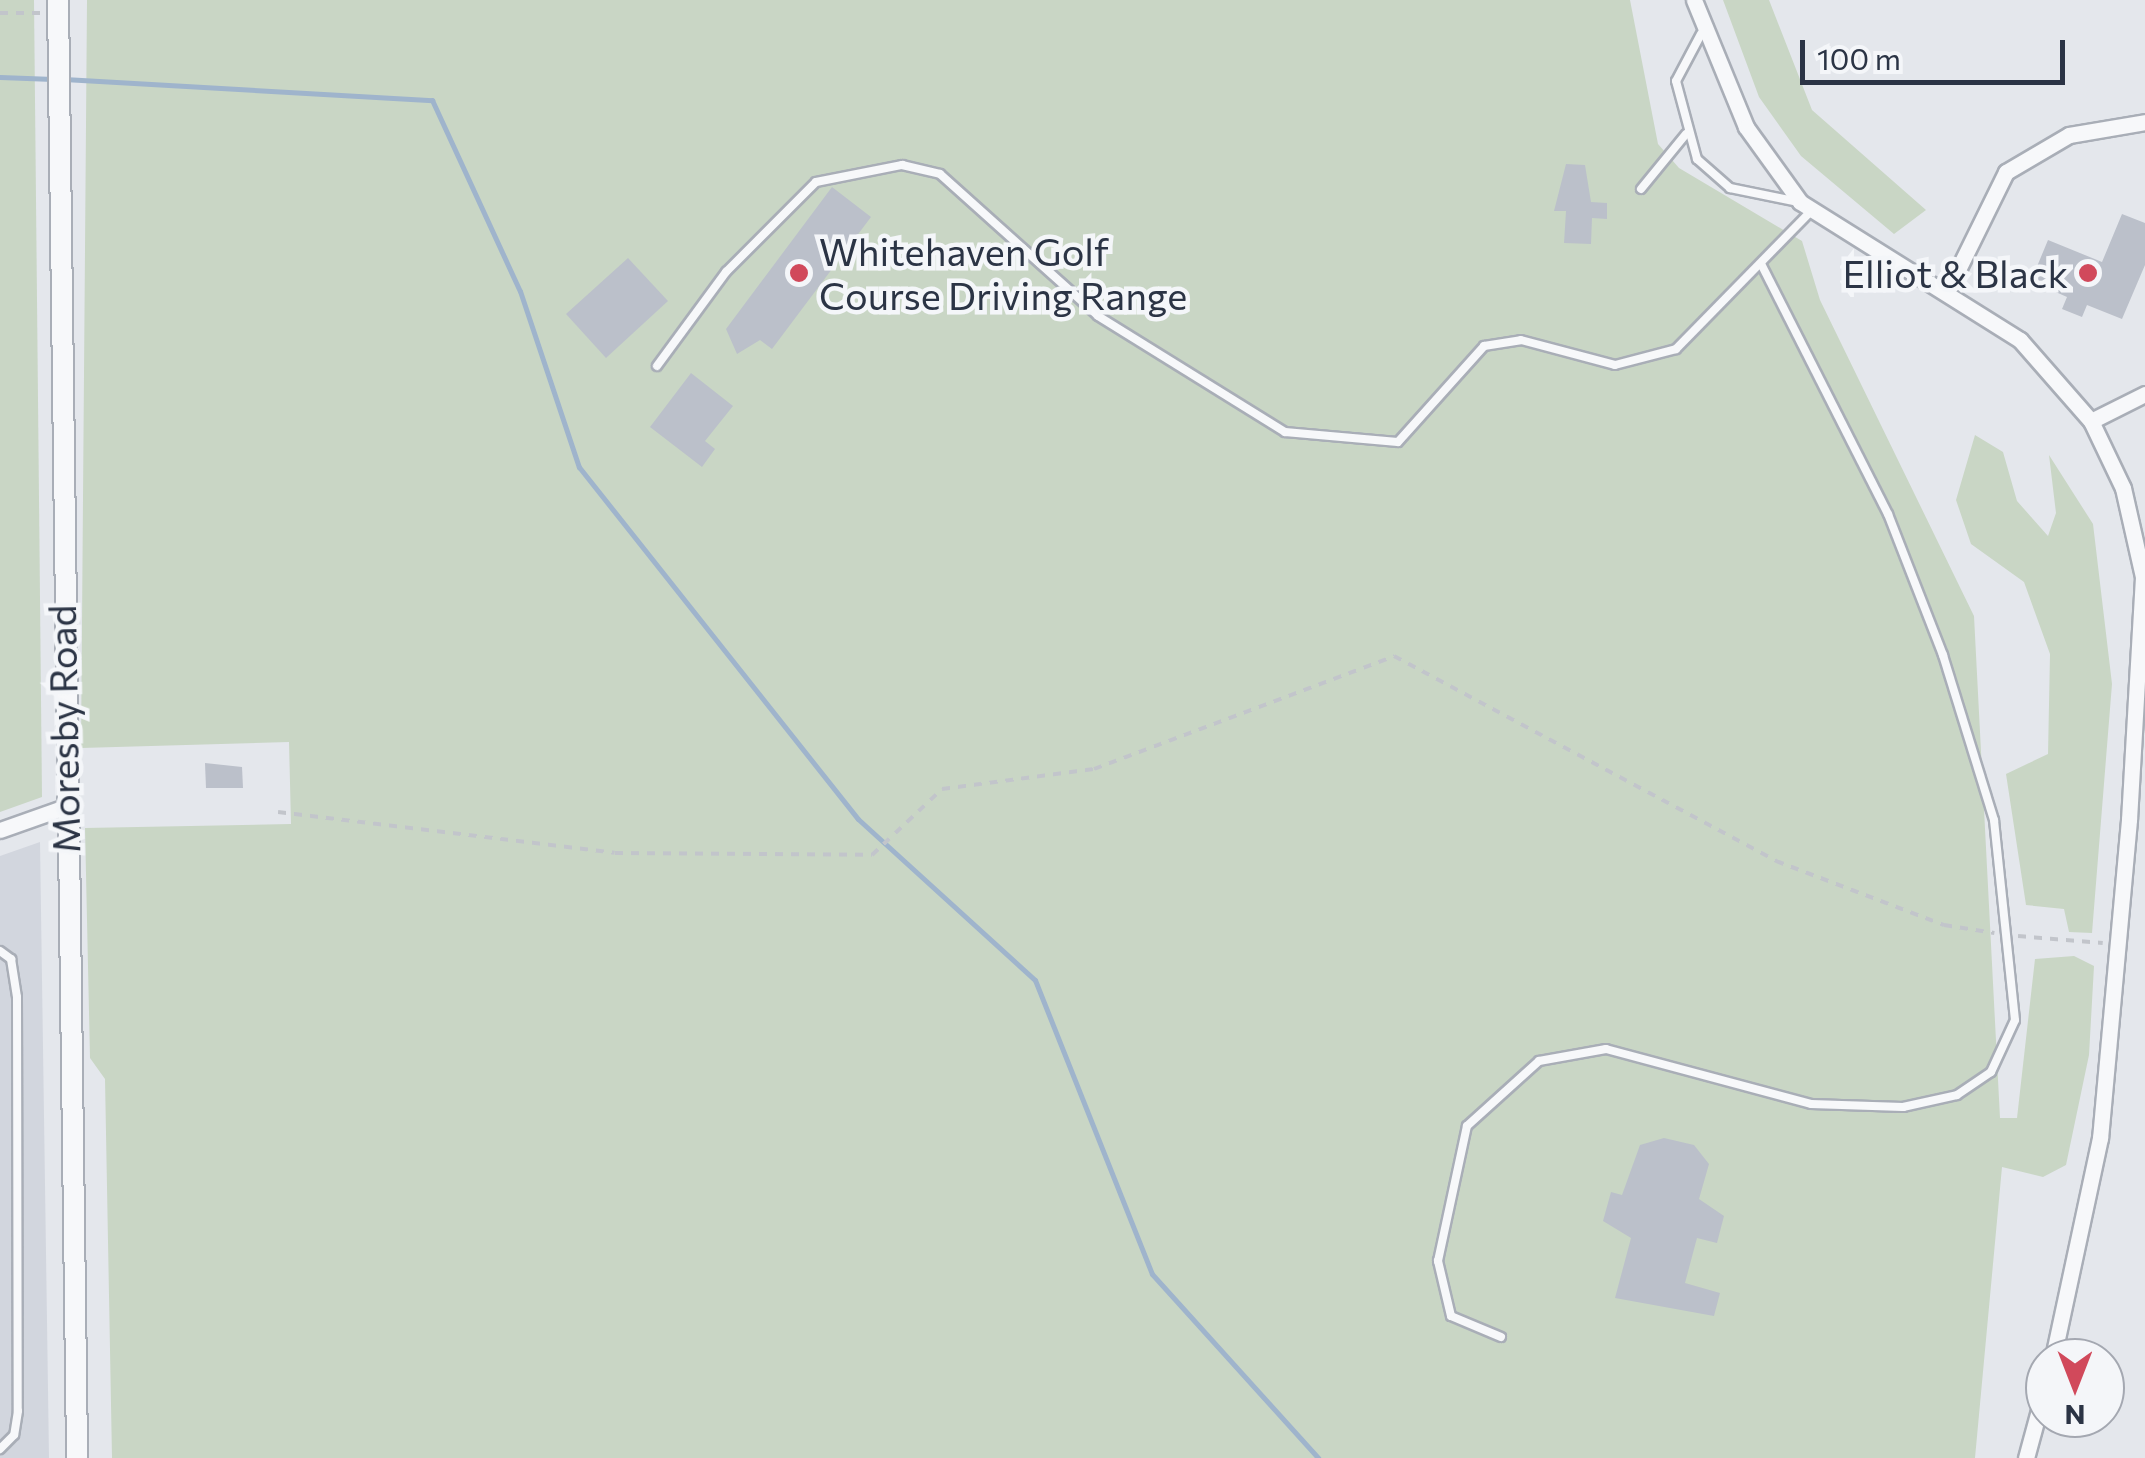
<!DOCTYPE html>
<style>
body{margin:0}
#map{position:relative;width:2145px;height:1458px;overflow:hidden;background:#e4e7ec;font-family:Commissioner,sans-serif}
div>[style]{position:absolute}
.built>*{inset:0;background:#d2d6de}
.green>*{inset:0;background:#c9d6c5}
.stream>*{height:5px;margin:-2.5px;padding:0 2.5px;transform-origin:2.5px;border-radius:2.5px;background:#9fb4cc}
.building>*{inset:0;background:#bbc0ca}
.path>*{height:4px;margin-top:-2px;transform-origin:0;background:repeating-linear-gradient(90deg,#c2c5cb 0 8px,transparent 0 16px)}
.roads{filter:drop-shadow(2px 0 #a9aeb7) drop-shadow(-2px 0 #a9aeb7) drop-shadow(0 2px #a9aeb7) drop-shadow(0 -2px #a9aeb7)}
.service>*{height:8px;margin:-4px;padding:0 4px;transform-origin:4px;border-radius:4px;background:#f7f8fa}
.minor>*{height:15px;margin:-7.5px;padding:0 7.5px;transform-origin:7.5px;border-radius:7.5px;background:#f7f8fa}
.tertiary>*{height:20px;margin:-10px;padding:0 10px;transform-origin:10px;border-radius:10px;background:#f7f8fa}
.dots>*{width:28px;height:28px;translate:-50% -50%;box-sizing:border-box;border:5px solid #f4f6f9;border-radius:50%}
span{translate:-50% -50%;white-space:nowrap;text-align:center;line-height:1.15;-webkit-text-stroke:9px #f4f6f9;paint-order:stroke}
.poi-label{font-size:38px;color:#2b3445}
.left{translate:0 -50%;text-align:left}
.right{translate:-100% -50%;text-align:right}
.street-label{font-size:38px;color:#2b3445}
.north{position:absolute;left:2025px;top:1338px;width:100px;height:100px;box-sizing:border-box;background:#f4f6f9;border:2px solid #a4a8b1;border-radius:50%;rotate:180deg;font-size:28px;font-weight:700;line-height:40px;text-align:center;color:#2b3445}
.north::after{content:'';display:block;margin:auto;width:35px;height:45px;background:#d1495b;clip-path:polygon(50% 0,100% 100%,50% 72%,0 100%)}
.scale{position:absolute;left:1800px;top:40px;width:265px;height:45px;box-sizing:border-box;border:5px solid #2b3445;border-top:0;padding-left:12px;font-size:30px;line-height:35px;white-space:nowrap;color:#2b3445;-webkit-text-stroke:8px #f4f6f9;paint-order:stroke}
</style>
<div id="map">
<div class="built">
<i style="clip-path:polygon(40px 842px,49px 1458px,0 1458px,0 856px)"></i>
</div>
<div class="green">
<i style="clip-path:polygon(0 0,34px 0,42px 797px,0 812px)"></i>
<i style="clip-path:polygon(87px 0,1630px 0,1658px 144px,1679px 168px,1802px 241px,1820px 300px,1974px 616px,2000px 1118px,2017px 1118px,2035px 959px,2074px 956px,2094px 966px,2089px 1055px,2066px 1165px,2043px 1177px,2002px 1167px,1975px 1458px,112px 1458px,105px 1079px,90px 1058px,85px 828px,291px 824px,289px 742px,81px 748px)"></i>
<i style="clip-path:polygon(1723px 0,1769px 0,1812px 110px,1926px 210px,1894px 234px,1801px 156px,1759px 97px)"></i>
<i style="clip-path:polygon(1975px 435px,2003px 452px,2017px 501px,2048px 536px,2056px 513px,2049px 455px,2093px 524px,2112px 684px,2092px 933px,2069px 932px,2064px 909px,2026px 905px,2006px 774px,2048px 754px,2050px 654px,2024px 582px,1971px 544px,1956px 500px)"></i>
</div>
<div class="stream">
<i style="left:0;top:77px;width:53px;rotate:2.2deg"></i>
<i style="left:64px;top:79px;width:369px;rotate:3.3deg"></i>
<i style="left:432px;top:100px;width:210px;rotate:65.3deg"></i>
<i style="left:520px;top:291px;width:186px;rotate:71.5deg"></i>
<i style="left:579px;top:467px;width:449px;rotate:51.6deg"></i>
<i style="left:858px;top:819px;width:239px;rotate:42.3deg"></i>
<i style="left:1035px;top:980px;width:316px;rotate:68.3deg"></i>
<i style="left:1152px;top:1274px;width:248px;rotate:47.9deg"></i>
</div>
<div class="building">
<i style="clip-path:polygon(1566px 164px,1585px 165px,1591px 202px,1607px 203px,1607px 219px,1592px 218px,1591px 244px,1564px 243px,1566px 211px,1554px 211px)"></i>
<i style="clip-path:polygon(832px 187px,871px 217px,772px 349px,760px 340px,737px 354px,726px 329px)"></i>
<i style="clip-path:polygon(2122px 214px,2145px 223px,2145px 265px,2122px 319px,2087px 305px,2082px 317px,2062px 309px,2067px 297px,2031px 281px,2048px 240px,2102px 262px)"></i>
<i style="clip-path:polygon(628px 258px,668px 301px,606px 358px,566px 314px)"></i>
<i style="clip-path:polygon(691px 373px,733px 406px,705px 441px,715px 449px,702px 467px,650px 427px)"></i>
<i style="clip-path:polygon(205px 763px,242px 767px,243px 788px,206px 788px)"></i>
<i style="clip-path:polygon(1664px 1138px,1694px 1145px,1709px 1164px,1699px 1199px,1724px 1216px,1717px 1243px,1697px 1238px,1685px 1283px,1720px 1293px,1714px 1316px,1615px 1298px,1631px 1238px,1603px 1221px,1611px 1192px,1622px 1195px,1640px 1145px)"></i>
</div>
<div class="path">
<i style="left:0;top:13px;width:40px"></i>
<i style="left:278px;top:812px;width:339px;rotate:6.9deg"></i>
<i style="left:615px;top:853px;width:257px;rotate:0.4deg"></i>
<i style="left:872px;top:855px;width:96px;rotate:-43.3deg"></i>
<i style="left:942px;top:789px;width:153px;rotate:-7.5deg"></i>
<i style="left:1094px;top:769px;width:321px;rotate:-20.6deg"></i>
<i style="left:1394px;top:656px;width:434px;rotate:28.2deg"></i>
<i style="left:1776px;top:861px;width:180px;rotate:20.9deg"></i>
<i style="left:1944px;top:925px;width:51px;rotate:9.1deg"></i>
<i style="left:2018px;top:936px;width:85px;rotate:4.7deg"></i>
</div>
<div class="roads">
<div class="service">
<i style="left:1701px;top:34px;width:53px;rotate:118deg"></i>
<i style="left:1676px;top:81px;width:81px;rotate:74.9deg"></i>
<i style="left:1697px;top:159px;width:44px;rotate:41.3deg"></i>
<i style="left:1730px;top:188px;width:70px;rotate:11.5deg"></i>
<i style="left:1641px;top:189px;width:71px;rotate:-50.7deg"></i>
<i style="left:657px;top:366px;width:117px;rotate:-53.7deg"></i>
<i style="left:726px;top:272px;width:127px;rotate:-45deg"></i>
<i style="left:816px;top:182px;width:88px;rotate:-11.2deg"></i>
<i style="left:902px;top:165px;width:39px;rotate:13deg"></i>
<i style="left:940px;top:174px;width:212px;rotate:41.9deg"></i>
<i style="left:1098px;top:316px;width:220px;rotate:31.8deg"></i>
<i style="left:1285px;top:432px;width:113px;rotate:5.1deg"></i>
<i style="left:1398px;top:442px;width:129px;rotate:-48.1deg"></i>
<i style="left:1484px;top:346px;width:37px;rotate:-9deg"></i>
<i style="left:1521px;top:340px;width:97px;rotate:14.9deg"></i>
<i style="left:1615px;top:365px;width:63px;rotate:-14.7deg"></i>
<i style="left:1676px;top:349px;width:193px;rotate:-45.6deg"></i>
<i style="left:0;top:951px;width:14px;rotate:36deg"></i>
<i style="left:11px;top:959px;width:38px;rotate:81deg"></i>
<i style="left:17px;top:997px;width:414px;rotate:89.9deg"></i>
<i style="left:18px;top:1411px;width:24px;rotate:99deg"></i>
<i style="left:14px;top:1435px;width:20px;rotate:135deg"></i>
<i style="left:1501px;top:1337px;width:54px;rotate:-157.2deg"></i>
<i style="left:1451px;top:1316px;width:57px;rotate:-103.3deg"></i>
<i style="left:1438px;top:1261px;width:138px;rotate:-77.9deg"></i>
<i style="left:1467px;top:1126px;width:97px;rotate:-42.1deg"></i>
<i style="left:1539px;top:1061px;width:68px;rotate:-10.2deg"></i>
<i style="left:1606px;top:1049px;width:212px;rotate:15deg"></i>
<i style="left:1811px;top:1104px;width:92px;rotate:1.9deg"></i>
<i style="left:1903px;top:1107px;width:55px;rotate:-12.5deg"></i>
<i style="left:1957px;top:1095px;width:41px;rotate:-34.1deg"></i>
<i style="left:1991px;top:1072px;width:57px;rotate:-65.2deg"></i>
<i style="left:2015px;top:1020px;width:201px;rotate:-96deg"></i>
<i style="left:1994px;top:820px;width:173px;rotate:-107.2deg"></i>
<i style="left:1943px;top:655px;width:151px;rotate:-111.3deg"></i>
<i style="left:1888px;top:514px;width:280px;rotate:-116.9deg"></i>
</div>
<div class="minor">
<i style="left:1694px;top:0;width:137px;rotate:67.7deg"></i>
<i style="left:1746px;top:127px;width:92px;rotate:54.2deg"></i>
<i style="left:1800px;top:202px;width:260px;rotate:32.1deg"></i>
<i style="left:2020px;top:340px;width:108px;rotate:48.8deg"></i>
<i style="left:2091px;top:421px;width:74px;rotate:64.5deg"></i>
<i style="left:2123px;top:488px;width:91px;rotate:77.3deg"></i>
<i style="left:2143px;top:577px;width:243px;rotate:93.3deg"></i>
<i style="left:2129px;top:820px;width:319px;rotate:95.2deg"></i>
<i style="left:2100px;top:1138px;width:225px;rotate:102.1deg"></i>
<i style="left:1947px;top:292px;width:134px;rotate:-63.8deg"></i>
<i style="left:2006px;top:172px;width:73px;rotate:-30.4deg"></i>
<i style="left:2069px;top:135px;width:77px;rotate:-9.7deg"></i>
<i style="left:2091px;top:421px;width:60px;rotate:-26.6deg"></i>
<i style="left:0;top:830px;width:66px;rotate:-19.5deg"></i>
<i style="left:2026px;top:1458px;width:73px;rotate:-74.8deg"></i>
</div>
<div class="tertiary">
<i style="left:58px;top:0;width:1458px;rotate:89.25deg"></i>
</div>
</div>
<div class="dots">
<i style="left:799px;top:273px;background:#d1495b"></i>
<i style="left:2088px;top:273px;background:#d1495b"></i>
</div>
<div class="poi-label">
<span class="left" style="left:819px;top:273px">Whitehaven Golf<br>Course Driving Range</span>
<span class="right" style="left:2068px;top:273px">Elliot &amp; Black</span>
</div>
<div class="street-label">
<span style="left:63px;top:729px;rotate:-91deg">Moresby Road</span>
</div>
<div class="north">N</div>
<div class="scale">100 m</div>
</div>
